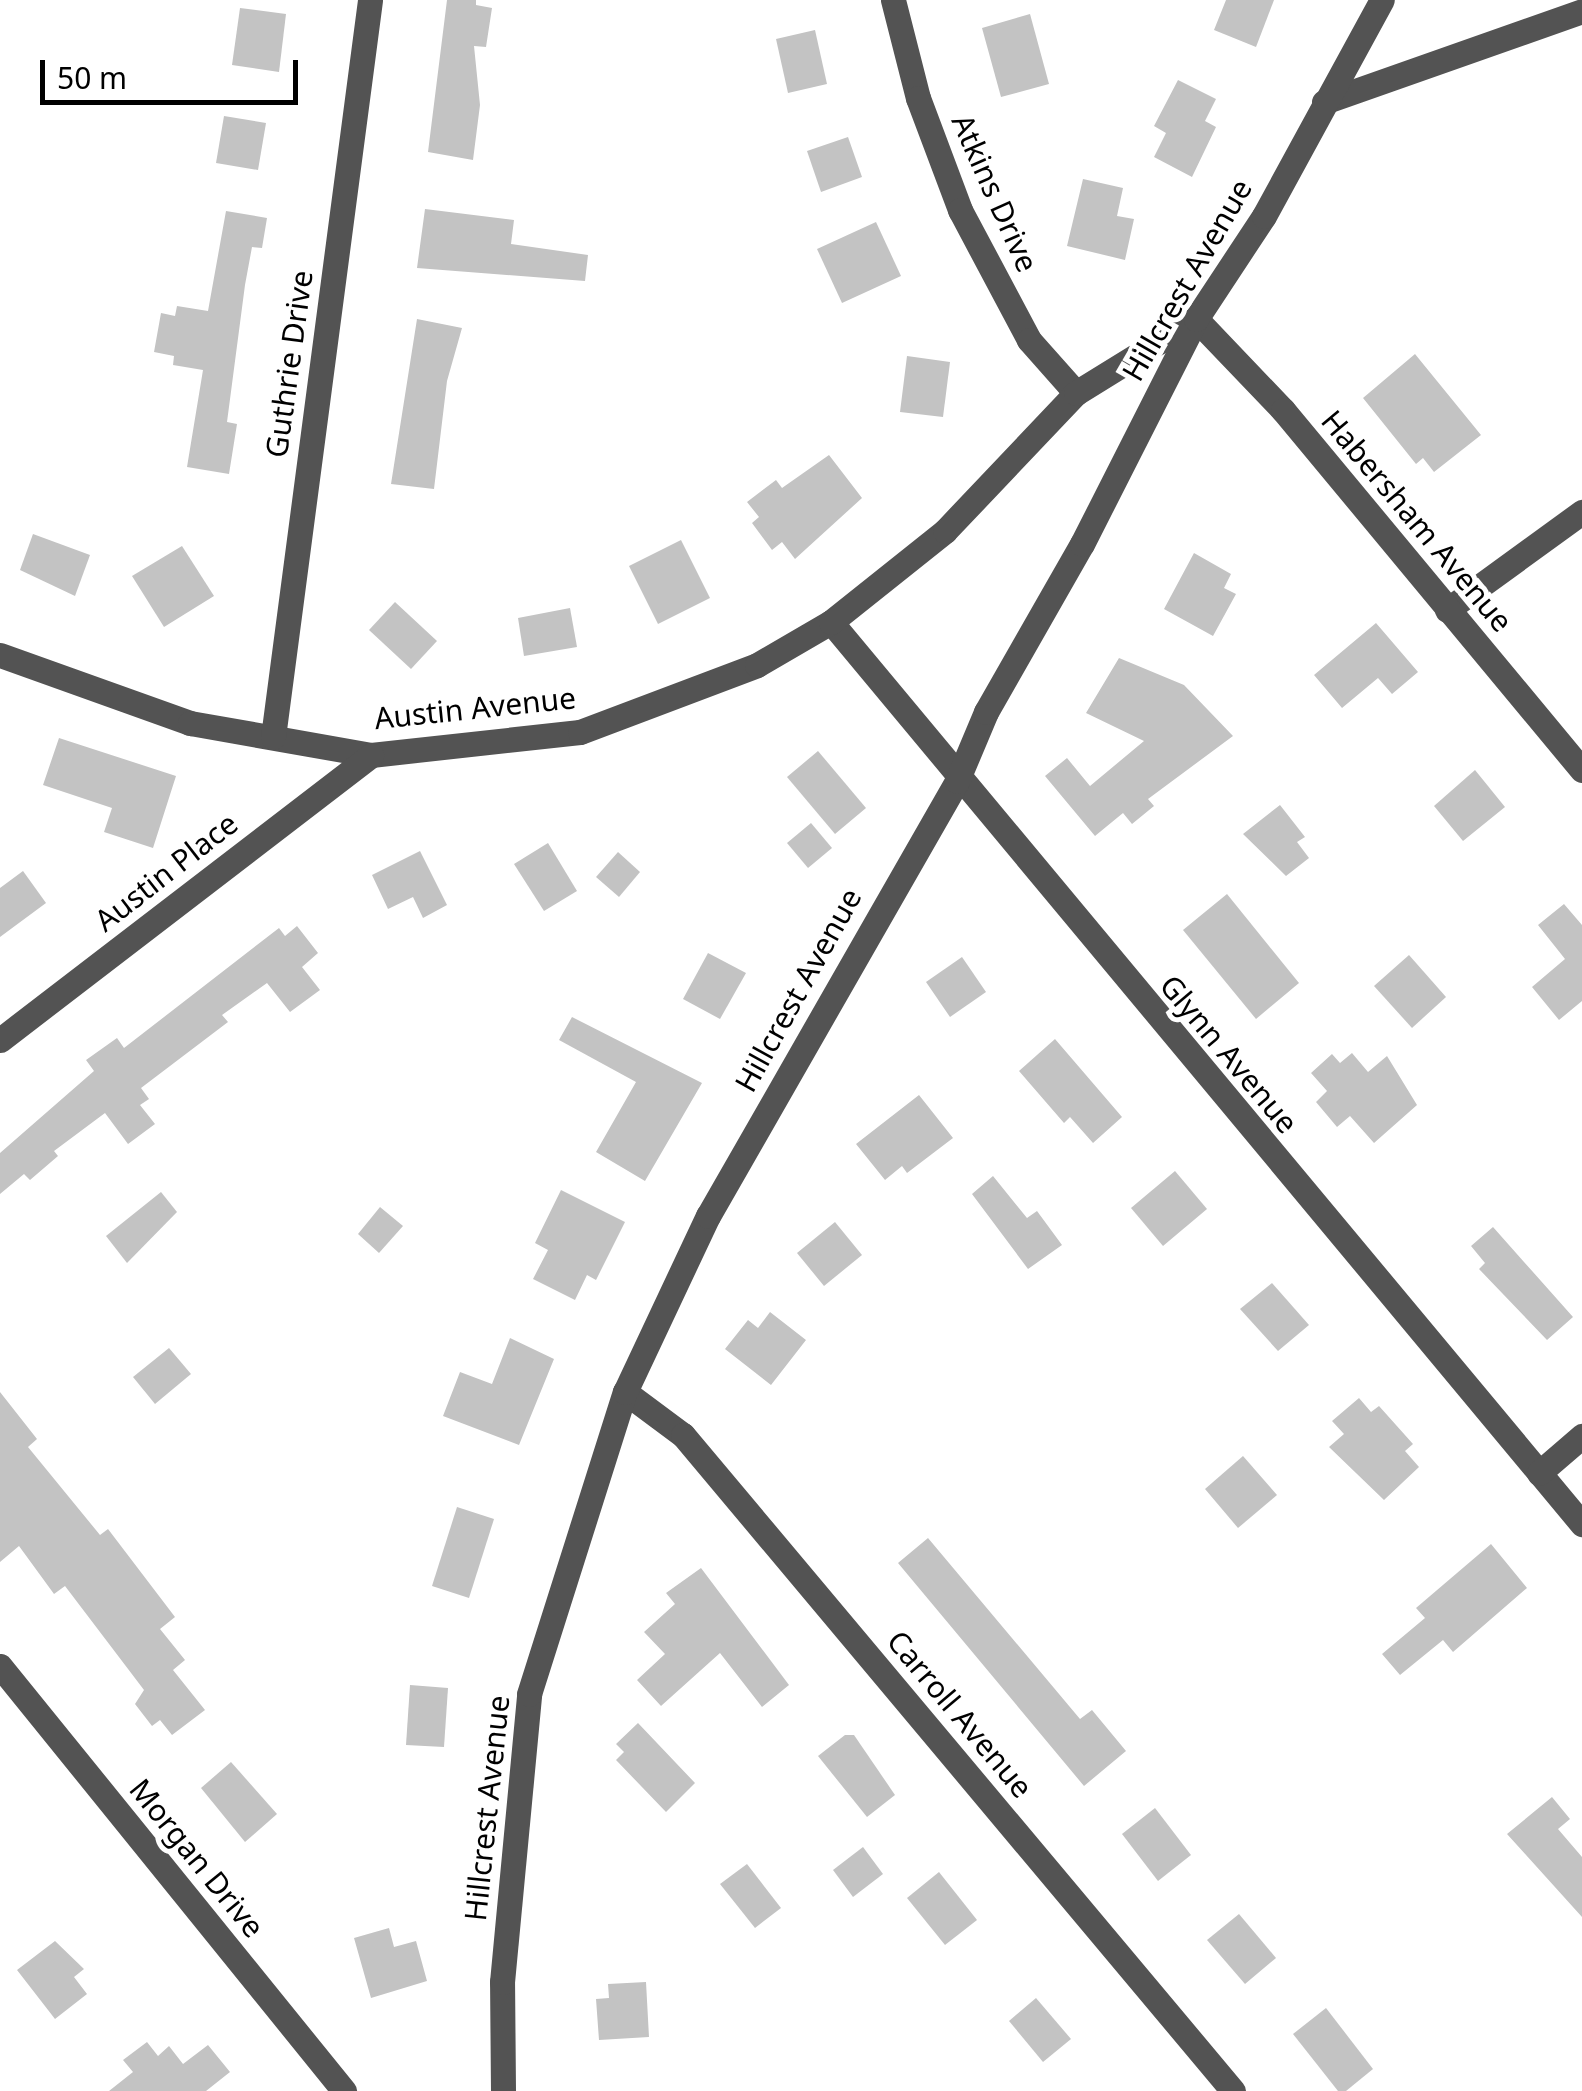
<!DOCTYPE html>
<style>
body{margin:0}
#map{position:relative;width:1582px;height:2091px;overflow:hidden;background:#fff;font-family:"Noto Sans",sans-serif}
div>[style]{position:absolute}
.building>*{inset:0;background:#c3c3c3}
.minor>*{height:25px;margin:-12.5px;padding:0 12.5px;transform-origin:12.5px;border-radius:12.5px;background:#535353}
span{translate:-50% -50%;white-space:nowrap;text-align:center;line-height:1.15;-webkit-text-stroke:10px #fff;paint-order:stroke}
.street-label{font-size:30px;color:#000}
.scale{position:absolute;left:40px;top:60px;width:258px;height:45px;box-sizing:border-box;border:5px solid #000;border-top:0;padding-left:12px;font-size:30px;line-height:35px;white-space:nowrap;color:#000;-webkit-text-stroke:8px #fff;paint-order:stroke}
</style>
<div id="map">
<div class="building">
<i style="clip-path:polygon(447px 0,476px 0,476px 5px,492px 8px,486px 47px,474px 46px,480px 105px,473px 160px,428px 152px)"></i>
<i style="clip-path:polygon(1226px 0,1274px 0,1256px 47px,1214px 30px)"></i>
<i style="clip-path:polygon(240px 8px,286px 14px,279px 72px,232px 65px)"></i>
<i style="clip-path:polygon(1030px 14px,1049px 84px,1001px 97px,982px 28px)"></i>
<i style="clip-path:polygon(815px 30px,827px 84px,788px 93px,776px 39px)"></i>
<i style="clip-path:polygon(1178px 80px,1216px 99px,1205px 121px,1216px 127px,1192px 177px,1154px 157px,1166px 133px,1154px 126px)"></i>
<i style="clip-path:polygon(224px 116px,266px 123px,258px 170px,216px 163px)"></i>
<i style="clip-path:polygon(848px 137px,862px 177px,821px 192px,807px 151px)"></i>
<i style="clip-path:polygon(1083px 179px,1123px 188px,1117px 216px,1134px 219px,1125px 260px,1067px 246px)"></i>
<i style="clip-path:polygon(425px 209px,514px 220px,511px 244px,588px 255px,585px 281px,417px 268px)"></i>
<i style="clip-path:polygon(226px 211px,267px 218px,262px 248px,252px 247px,245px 285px,227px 422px,237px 424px,229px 474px,187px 467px,203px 370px,173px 365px,174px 356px,154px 352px,161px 313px,175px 316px,177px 306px,208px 311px)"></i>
<i style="clip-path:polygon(876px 222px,901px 276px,842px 303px,817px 249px)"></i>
<i style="clip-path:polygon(417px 319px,462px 328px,447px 381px,434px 489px,391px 484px)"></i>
<i style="clip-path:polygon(1415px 354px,1481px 435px,1434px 472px,1423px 458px,1416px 464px,1363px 398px)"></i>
<i style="clip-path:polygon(907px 356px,950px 362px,943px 417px,900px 412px)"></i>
<i style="clip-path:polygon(829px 455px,862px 498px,795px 559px,782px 542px,772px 550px,752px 523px,759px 517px,747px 502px,776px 480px,782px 488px)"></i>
<i style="clip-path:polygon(33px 534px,90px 555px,75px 596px,20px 570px)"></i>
<i style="clip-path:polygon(681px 540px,710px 598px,658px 624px,629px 566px)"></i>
<i style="clip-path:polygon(182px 546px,214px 596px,164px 627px,132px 576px)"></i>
<i style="clip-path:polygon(1194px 553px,1231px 574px,1224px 588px,1236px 594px,1213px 636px,1164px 609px)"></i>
<i style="clip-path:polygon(395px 602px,437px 641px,411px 669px,369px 630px)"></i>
<i style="clip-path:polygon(570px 608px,577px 647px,524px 656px,518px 618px)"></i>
<i style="clip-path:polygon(1376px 623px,1418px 672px,1392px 694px,1378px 678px,1342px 708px,1314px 675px)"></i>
<i style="clip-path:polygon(1119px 658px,1184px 685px,1233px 736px,1148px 799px,1154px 806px,1132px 824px,1123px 813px,1095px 836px,1045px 776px,1067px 758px,1090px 786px,1144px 741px,1086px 713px)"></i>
<i style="clip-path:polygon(59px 738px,176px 776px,153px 848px,104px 832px,112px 808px,43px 785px)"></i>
<i style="clip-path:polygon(818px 751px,866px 808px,835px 834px,787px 777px)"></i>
<i style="clip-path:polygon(1475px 770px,1505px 807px,1463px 841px,1434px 806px)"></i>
<i style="clip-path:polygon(1280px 805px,1305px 837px,1297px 842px,1309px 858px,1286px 876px,1243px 834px)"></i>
<i style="clip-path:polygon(811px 823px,832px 848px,808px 868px,787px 843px)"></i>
<i style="clip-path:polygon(548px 843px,577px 891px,544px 911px,514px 864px)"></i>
<i style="clip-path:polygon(420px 851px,447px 905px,423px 918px,413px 897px,388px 909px,372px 875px)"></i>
<i style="clip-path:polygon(618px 852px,640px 872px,619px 897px,596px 877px)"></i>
<i style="clip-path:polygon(23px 871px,46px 903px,0 937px,0 888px)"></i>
<i style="clip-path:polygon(1227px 894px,1299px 983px,1256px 1019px,1183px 930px)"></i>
<i style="clip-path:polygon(1564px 904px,1582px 925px,1582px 1001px,1559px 1020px,1532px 987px,1565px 959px,1538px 925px)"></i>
<i style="clip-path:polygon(297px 926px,318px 953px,302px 967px,320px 990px,290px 1012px,267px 983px,222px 1015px,228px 1022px,141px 1088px,149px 1099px,140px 1105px,155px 1124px,128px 1144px,105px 1113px,54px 1151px,58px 1156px,30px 1180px,24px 1174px,0 1194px,0 1153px,94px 1071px,86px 1060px,117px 1038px,124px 1048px,279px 928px,285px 936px)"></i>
<i style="clip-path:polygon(708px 953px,746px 973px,720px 1019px,683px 999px)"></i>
<i style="clip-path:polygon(1409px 955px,1446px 997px,1412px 1028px,1374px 986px)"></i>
<i style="clip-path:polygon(962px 957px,986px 992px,950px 1017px,926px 982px)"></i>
<i style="clip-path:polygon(572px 1017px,702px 1083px,645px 1181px,596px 1152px,636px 1082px,559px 1040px)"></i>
<i style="clip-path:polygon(1055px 1039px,1122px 1117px,1093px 1143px,1070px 1117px,1064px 1123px,1019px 1071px)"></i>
<i style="clip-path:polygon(1352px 1053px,1368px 1072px,1387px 1056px,1417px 1105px,1374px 1143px,1350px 1116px,1337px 1127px,1316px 1102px,1327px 1091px,1311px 1073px,1332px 1054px,1340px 1063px)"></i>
<i style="clip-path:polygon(919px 1095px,953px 1138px,907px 1173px,902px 1166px,885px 1180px,856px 1144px)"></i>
<i style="clip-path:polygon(1175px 1171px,1207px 1209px,1163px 1246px,1131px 1208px)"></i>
<i style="clip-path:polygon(993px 1176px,1027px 1218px,1037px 1211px,1062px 1245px,1028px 1269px,972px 1194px)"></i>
<i style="clip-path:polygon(561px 1190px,625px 1222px,596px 1280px,587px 1275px,575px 1300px,533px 1279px,548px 1250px,535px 1243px)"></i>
<i style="clip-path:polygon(161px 1192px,177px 1212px,127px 1263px,106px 1236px)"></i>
<i style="clip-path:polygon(380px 1207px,403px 1226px,379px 1253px,358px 1234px)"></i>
<i style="clip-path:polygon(835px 1222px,862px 1255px,824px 1286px,797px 1253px)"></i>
<i style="clip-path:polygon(1493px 1227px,1573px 1317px,1547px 1340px,1479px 1269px,1485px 1263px,1471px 1246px)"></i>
<i style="clip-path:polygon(1272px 1283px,1309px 1325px,1278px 1351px,1240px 1309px)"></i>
<i style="clip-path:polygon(770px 1312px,806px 1340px,771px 1385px,725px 1349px,748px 1320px,758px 1328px)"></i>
<i style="clip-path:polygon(510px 1338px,554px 1359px,519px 1445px,443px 1416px,460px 1372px,492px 1384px)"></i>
<i style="clip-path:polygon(169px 1348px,191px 1374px,155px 1404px,133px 1377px)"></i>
<i style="clip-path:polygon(0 1392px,37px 1439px,28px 1447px,100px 1535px,108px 1529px,175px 1617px,160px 1629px,185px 1660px,173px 1670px,205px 1710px,172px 1735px,160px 1720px,152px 1726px,135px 1704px,144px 1690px,65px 1586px,54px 1594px,19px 1546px,0 1562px)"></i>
<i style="clip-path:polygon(1359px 1398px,1371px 1412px,1379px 1406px,1413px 1444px,1405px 1451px,1419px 1467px,1384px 1500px,1329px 1447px,1344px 1434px,1332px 1421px)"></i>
<i style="clip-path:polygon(1243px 1456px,1277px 1495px,1238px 1528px,1205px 1489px)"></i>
<i style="clip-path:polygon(457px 1507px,494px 1519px,469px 1598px,432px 1586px)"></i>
<i style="clip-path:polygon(928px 1538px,1080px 1719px,1092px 1710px,1126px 1751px,1084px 1786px,898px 1563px)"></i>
<i style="clip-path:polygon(1491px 1544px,1527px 1588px,1453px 1652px,1443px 1640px,1400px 1675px,1382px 1654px,1425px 1618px,1416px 1608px)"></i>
<i style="clip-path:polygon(701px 1568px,789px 1685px,762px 1707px,720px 1653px,661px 1706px,637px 1680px,665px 1654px,644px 1632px,675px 1604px,666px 1593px)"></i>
<i style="clip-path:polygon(410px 1685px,448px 1688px,444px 1747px,406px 1745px)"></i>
<i style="clip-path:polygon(638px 1723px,695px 1783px,666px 1812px,616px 1760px,624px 1752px,616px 1744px)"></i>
<i style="clip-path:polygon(845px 1735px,854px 1735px,895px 1795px,867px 1817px,818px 1756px)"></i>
<i style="clip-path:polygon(231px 1762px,277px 1814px,245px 1842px,201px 1788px)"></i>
<i style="clip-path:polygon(1552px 1797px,1570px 1819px,1558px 1829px,1582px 1857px,1582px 1917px,1507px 1834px)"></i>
<i style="clip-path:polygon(1155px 1808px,1191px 1855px,1158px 1881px,1122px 1834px)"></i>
<i style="clip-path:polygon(863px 1847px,883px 1874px,853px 1897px,833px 1870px)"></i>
<i style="clip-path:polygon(747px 1864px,781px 1908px,755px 1928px,720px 1884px)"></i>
<i style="clip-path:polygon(939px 1872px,977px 1920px,945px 1945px,907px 1898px)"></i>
<i style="clip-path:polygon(1239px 1914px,1276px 1958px,1245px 1984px,1207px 1940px)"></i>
<i style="clip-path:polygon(389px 1928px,394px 1947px,416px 1941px,427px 1981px,371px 1998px,354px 1938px)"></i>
<i style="clip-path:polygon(55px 1941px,84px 1969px,74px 1977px,87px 1994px,55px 2019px,17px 1970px)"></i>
<i style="clip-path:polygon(646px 1982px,649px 2037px,599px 2040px,596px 1999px,609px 1998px,608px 1984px)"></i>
<i style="clip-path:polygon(1036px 1998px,1071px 2039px,1043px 2062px,1009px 2021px)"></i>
<i style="clip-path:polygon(1326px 2008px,1373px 2069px,1346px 2091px,1338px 2091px,1293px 2034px)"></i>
<i style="clip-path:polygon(147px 2042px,158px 2056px,169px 2046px,183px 2064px,208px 2045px,230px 2072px,206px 2091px,109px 2091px,133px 2072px,123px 2060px)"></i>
</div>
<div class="minor">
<i style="left:893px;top:0;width:101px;rotate:75.7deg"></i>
<i style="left:918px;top:98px;width:120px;rotate:69.4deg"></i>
<i style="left:960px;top:210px;width:147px;rotate:62deg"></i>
<i style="left:1029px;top:340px;width:71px;rotate:48.4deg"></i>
<i style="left:1324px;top:102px;width:274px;rotate:-19.4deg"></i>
<i style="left:1447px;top:610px;width:167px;rotate:-36deg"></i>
<i style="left:831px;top:622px;width:1174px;rotate:50.22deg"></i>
<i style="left:0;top:655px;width:202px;rotate:19.7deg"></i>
<i style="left:190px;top:723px;width:184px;rotate:10deg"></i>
<i style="left:371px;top:755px;width:210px;rotate:-6.3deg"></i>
<i style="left:580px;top:732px;width:189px;rotate:-20.7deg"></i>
<i style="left:757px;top:665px;width:86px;rotate:-30.2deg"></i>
<i style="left:831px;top:622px;width:146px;rotate:-38.6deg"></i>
<i style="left:945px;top:531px;width:190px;rotate:-46.5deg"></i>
<i style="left:1076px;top:393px;width:141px;rotate:-31.7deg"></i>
<i style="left:1196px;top:319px;width:126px;rotate:46.3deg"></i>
<i style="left:1283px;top:410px;width:468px;rotate:50.3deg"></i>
<i style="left:273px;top:737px;width:743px;rotate:-82.5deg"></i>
<i style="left:0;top:1040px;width:468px;rotate:-37.5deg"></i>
<i style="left:625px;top:1392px;width:72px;rotate:36.6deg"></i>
<i style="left:683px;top:1435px;width:856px;rotate:50.02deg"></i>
<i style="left:1539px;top:1473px;width:57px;rotate:-40.7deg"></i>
<i style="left:0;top:1666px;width:547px;rotate:51.01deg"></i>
<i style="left:503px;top:2091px;width:109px;rotate:-90.5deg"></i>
<i style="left:502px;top:1982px;width:289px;rotate:-84.6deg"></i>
<i style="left:529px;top:1694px;width:317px;rotate:-72.4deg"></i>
<i style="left:625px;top:1392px;width:195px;rotate:-64.8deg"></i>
<i style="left:708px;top:1216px;width:501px;rotate:-60.21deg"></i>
<i style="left:957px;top:781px;width:75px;rotate:-67.2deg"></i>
<i style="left:986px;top:712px;width:193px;rotate:-60.3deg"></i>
<i style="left:1082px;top:544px;width:252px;rotate:-63.1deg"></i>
<i style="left:1196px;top:319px;width:123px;rotate:-56.6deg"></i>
<i style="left:1264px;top:216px;width:246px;rotate:-61.4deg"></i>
</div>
<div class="street-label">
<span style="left:995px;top:193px;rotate:66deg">Atkins Drive</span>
<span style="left:1187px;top:280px;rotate:-60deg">Hillcrest Avenue</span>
<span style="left:289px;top:364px;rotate:-82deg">Guthrie Drive</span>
<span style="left:1417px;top:521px;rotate:50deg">Habersham Avenue</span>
<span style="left:475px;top:708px;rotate:-6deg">Austin Avenue</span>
<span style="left:166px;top:872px;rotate:-38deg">Austin Place</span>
<span style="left:798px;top:990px;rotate:-61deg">Hillcrest Avenue</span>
<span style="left:1229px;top:1054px;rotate:50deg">Glynn Avenue</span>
<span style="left:960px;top:1714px;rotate:50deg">Carroll Avenue</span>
<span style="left:487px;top:1808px;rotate:-84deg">Hillcrest Avenue</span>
<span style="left:197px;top:1858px;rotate:51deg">Morgan Drive</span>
</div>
<div class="scale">50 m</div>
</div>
